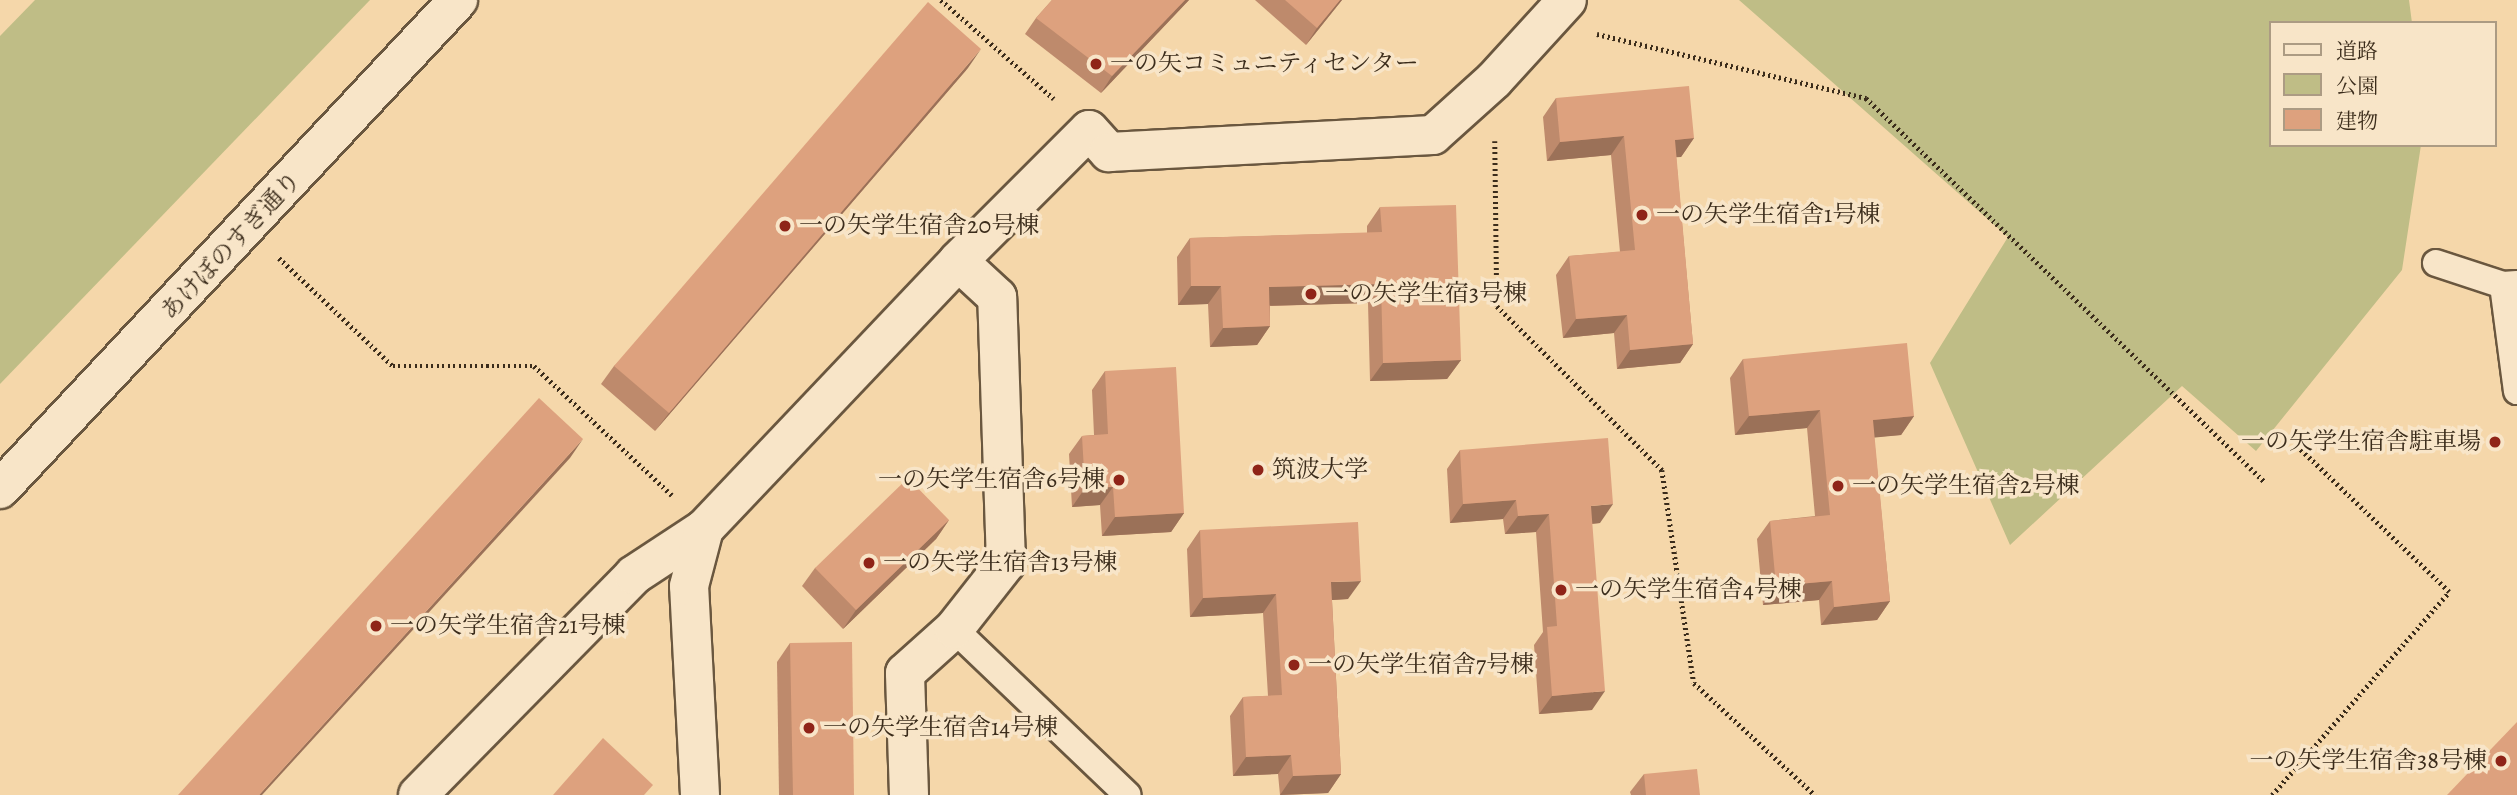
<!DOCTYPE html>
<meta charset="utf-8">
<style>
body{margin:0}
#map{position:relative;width:2517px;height:795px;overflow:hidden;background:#f5d7aa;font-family:Alegreya,"Noto Serif JP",serif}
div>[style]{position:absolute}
.green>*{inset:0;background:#bfbd86}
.path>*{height:4.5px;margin-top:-2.25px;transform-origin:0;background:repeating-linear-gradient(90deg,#3b2c1b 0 2px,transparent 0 5.5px)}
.roads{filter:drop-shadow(2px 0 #6a573f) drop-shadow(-2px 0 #6a573f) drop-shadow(0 2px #6a573f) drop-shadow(0 -2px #6a573f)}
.lane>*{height:26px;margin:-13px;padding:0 13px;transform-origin:13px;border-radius:13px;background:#f8e5c8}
.street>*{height:38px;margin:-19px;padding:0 19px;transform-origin:19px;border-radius:19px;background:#f8e5c8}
.secondary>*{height:38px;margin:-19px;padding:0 19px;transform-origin:19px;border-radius:19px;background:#f8e5c8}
.wall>*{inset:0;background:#be8a6c}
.shaded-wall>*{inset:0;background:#9b7158}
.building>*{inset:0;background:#dda17e}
.dots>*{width:19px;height:19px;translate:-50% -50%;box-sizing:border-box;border:4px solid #f8e5c8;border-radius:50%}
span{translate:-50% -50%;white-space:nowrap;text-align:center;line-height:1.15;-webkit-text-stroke:7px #f8e5c8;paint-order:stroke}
.poi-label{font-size:24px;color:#3b2c1b}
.left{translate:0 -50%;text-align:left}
.right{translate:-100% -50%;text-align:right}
.street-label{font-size:24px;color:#3b2c1b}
.legend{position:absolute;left:2269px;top:21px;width:228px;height:126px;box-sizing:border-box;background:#f8e5c8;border:2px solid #ac9b83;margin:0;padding:9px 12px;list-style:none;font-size:21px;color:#3b2c1b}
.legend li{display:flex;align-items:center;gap:14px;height:35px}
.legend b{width:35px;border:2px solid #ac9b83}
</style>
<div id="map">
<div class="green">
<i style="clip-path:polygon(35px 0,370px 0,0 384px,0 36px)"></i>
<i style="clip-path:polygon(1739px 0,2409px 0,2412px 23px,2270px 23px,2270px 145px,2421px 145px,2402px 270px,2256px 451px,2182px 386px,2010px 545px,1930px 363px,2008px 237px)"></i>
</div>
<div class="path">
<i style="left:941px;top:0;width:150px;rotate:41.2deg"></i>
<i style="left:1597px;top:34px;width:277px;rotate:13.4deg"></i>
<i style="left:1866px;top:98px;width:555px;rotate:43.91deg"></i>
<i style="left:1495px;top:141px;width:165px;rotate:89.3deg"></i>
<i style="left:1497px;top:306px;width:233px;rotate:44.8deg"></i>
<i style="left:1662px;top:470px;width:215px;rotate:81.5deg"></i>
<i style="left:1694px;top:683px;width:165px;rotate:42.8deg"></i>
<i style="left:279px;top:258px;width:157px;rotate:43.5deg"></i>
<i style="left:393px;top:366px;width:141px"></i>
<i style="left:534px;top:366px;width:189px;rotate:43.1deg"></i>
<i style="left:2272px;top:795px;width:269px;rotate:-48.9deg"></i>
<i style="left:2449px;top:592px;width:208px;rotate:-136.2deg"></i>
</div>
<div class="roads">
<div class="lane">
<i style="left:2436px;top:263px;width:71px;rotate:18.2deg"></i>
<i style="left:2503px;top:285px;width:14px;rotate:-4deg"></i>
<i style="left:2503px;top:285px;width:107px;rotate:82.5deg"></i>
<i style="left:954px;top:629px;width:240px;rotate:43.7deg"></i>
</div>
<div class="street">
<i style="left:418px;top:795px;width:308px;rotate:-45.5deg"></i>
<i style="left:634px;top:575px;width:84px;rotate:-33.3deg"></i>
<i style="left:704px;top:529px;width:369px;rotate:-46.5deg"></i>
<i style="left:958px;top:261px;width:185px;rotate:-45deg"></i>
<i style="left:1089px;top:130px;width:30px;rotate:48deg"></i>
<i style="left:1109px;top:152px;width:324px;rotate:-3deg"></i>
<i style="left:1433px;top:135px;width:82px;rotate:-42deg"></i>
<i style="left:1494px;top:80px;width:108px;rotate:-47.6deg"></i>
<i style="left:700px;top:795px;width:209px;rotate:-93deg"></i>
<i style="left:689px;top:586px;width:59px;rotate:-75.3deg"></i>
<i style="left:909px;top:795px;width:122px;rotate:-91.9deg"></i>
<i style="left:905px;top:673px;width:66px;rotate:-41.9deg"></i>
<i style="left:954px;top:629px;width:84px;rotate:-51.8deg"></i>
<i style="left:1006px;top:563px;width:266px;rotate:-91.9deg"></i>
<i style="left:997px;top:297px;width:53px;rotate:-137.3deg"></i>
</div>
<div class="secondary">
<i style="left:0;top:489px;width:670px;rotate:-46.87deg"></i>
</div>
</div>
<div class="wall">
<i style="clip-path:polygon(1052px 0,1189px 0,1101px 93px,1025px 34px,1036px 18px)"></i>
<i style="clip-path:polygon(1255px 0,1342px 0,1306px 45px)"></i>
<i style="clip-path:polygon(968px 68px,655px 431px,601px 384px,614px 366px)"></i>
<i style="clip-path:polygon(1556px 98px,1694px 138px,1681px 157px,1676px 157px,1693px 344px,1680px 363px,1617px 369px,1614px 333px,1563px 338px,1556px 275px,1569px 256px,1620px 252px,1611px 155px,1547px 161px,1543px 117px)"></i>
<i style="clip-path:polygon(1380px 207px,1461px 360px,1447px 379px,1370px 381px,1368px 303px,1270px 306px,1270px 326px,1257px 345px,1210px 347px,1208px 304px,1178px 305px,1177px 257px,1190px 238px,1367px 233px,1367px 226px)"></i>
<i style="clip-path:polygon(1743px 359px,1914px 416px,1901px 435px,1874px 437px,1890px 601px,1877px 620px,1821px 625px,1819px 600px,1763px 605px,1757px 539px,1770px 521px,1815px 516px,1807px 428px,1735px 435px,1730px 378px)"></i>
<i style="clip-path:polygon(1105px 371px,1184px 513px,1171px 532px,1102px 536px,1100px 505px,1072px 507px,1069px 454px,1082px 436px,1094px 435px,1092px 390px)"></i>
<i style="clip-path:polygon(1460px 450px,1600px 523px,1592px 524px,1592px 710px,1539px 714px,1534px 645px,1543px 632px,1536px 532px,1505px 534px,1503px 519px,1450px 523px,1447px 469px)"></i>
<i style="clip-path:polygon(949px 520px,936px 539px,843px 629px,802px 586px,815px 568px)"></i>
<i style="clip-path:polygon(1200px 530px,1348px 599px,1332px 600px,1341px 774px,1328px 793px,1280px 795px,1278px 774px,1233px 776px,1230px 716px,1243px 697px,1268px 696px,1263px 613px,1190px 617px,1187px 549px)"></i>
<i style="clip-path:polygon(790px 643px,854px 795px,779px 795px,777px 662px)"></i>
<i style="clip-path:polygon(1644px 774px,1700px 795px,1631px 795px,1630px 792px)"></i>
</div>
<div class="shaded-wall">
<i style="clip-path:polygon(1185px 0,1189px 0,1101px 93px,1112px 76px)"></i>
<i style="clip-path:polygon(1340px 0,1342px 0,1306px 45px,1317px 28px)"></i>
<i style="clip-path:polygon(981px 49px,968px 68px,655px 431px,669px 413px)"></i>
<i style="clip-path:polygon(1624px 136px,1611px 155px,1547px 161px,1560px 142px)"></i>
<i style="clip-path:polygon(1694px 138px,1681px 157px,1661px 158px,1675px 140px)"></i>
<i style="clip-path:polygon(1381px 284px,1368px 303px,1256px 306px,1269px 287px)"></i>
<i style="clip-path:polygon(1191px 286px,1221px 286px,1208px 304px,1178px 305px)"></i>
<i style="clip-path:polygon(1627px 315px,1614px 333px,1563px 338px,1576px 319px)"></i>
<i style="clip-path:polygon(1270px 326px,1257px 345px,1210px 347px,1223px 328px)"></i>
<i style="clip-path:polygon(1693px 344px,1680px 363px,1617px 369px,1630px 350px)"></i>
<i style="clip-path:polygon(1461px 360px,1447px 379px,1370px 381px,1383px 363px)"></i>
<i style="clip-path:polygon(1820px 410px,1807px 428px,1735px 435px,1749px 416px)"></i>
<i style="clip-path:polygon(1914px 416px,1901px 435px,1860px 439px,1873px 420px)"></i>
<i style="clip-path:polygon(583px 439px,570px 458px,262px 795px,259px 795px)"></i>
<i style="clip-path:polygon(1113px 487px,1100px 505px,1072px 507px,1085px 488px)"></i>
<i style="clip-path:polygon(1516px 500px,1503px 519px,1450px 523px,1463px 504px)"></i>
<i style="clip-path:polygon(1613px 504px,1600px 523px,1578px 525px,1591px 506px)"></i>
<i style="clip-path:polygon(1184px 513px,1171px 532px,1102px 536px,1115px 517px)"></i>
<i style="clip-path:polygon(1549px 514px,1536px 532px,1505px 534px,1518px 516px)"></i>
<i style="clip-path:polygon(949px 520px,936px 539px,843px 629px,856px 610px)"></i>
<i style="clip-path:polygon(1361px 581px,1348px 599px,1317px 601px,1331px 582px)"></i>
<i style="clip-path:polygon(1832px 581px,1819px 600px,1763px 605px,1776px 586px)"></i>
<i style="clip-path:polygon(1276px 594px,1263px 613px,1190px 617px,1203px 598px)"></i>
<i style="clip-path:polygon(1890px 601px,1877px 620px,1821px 625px,1834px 607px)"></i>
<i style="clip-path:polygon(1605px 691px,1592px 710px,1539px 714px,1552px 696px)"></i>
<i style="clip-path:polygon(1291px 755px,1278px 774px,1233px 776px,1246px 757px)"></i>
<i style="clip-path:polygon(1341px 774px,1328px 793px,1280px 795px,1293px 776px)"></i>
</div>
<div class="building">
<i style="clip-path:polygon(1052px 0,1185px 0,1112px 76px,1036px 18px)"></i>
<i style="clip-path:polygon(1285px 0,1340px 0,1317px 28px)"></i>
<i style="clip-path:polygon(928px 2px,981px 49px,669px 413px,614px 366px)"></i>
<i style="clip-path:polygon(1689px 86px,1694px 138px,1675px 140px,1693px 344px,1630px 350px,1627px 315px,1576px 319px,1569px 256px,1635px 250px,1624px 136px,1560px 142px,1556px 98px)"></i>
<i style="clip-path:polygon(1456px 205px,1461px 360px,1383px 363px,1381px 284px,1269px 287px,1270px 326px,1223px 328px,1221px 286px,1191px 286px,1190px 238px,1382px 232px,1380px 207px)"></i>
<i style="clip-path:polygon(1907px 343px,1914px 416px,1873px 420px,1890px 601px,1834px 607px,1832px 581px,1776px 586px,1770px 521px,1830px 515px,1820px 410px,1749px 416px,1743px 359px)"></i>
<i style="clip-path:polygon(1176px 367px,1184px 513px,1115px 517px,1113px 487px,1085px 488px,1082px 436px,1108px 434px,1105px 371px)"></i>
<i style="clip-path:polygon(539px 398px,583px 439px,259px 795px,178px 795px)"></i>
<i style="clip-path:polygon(1608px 438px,1613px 504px,1591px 506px,1605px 691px,1552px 696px,1547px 627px,1557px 626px,1549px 514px,1518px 516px,1516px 500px,1463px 504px,1460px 450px)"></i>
<i style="clip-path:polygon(908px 478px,949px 520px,856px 610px,815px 568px)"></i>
<i style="clip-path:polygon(1358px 522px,1361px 581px,1331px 582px,1341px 774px,1293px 776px,1291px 755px,1246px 757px,1243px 697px,1282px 695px,1276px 594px,1203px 598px,1200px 530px)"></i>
<i style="clip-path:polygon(852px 642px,854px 795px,793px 795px,790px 643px)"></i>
<i style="clip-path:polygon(2517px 722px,2517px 795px,2447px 795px)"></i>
<i style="clip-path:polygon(603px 738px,653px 785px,644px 795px,553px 795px)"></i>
<i style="clip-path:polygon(1697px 769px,1700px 795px,1646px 795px,1644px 774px)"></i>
</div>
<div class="dots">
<i style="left:1096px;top:64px;background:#8f2418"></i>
<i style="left:1642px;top:215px;background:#8f2418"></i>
<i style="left:785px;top:226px;background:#8f2418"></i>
<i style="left:1311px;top:294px;background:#8f2418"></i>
<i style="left:2495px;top:442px;background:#8f2418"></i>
<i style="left:1258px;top:470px;background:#8f2418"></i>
<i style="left:1119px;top:480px;background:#8f2418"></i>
<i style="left:1838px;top:486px;background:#8f2418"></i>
<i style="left:869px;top:563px;background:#8f2418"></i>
<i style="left:1561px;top:590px;background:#8f2418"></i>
<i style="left:376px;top:626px;background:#8f2418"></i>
<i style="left:1294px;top:665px;background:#8f2418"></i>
<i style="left:809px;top:728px;background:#8f2418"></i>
<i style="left:2501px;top:761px;background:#8f2418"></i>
</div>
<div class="poi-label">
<span class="left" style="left:1110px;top:64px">一の矢コミュニティセンター</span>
<span class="left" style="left:1656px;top:215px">一の矢学生宿舎1号棟</span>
<span class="left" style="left:799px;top:226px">一の矢学生宿舎20号棟</span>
<span class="left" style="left:1325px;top:294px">一の矢学生宿3号棟</span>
<span class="right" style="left:2481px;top:442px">一の矢学生宿舎駐車場</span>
<span class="left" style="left:1272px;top:470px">筑波大学</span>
<span class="right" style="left:1105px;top:480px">一の矢学生宿舎6号棟</span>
<span class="left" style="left:1852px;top:486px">一の矢学生宿舎2号棟</span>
<span class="left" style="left:883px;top:563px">一の矢学生宿舎13号棟</span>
<span class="left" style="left:1575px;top:590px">一の矢学生宿舎4号棟</span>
<span class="left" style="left:390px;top:626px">一の矢学生宿舎21号棟</span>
<span class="left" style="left:1308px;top:665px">一の矢学生宿舎7号棟</span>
<span class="left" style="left:823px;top:728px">一の矢学生宿舎14号棟</span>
<span class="right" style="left:2487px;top:761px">一の矢学生宿舎38号棟</span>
</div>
<div class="street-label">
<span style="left:231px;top:246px;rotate:-47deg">あけぼのすぎ通り</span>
</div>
<ul class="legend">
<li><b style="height:9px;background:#f8e5c8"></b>道路</li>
<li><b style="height:19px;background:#bfbd86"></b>公園</li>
<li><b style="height:19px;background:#dda17e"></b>建物</li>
</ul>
</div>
